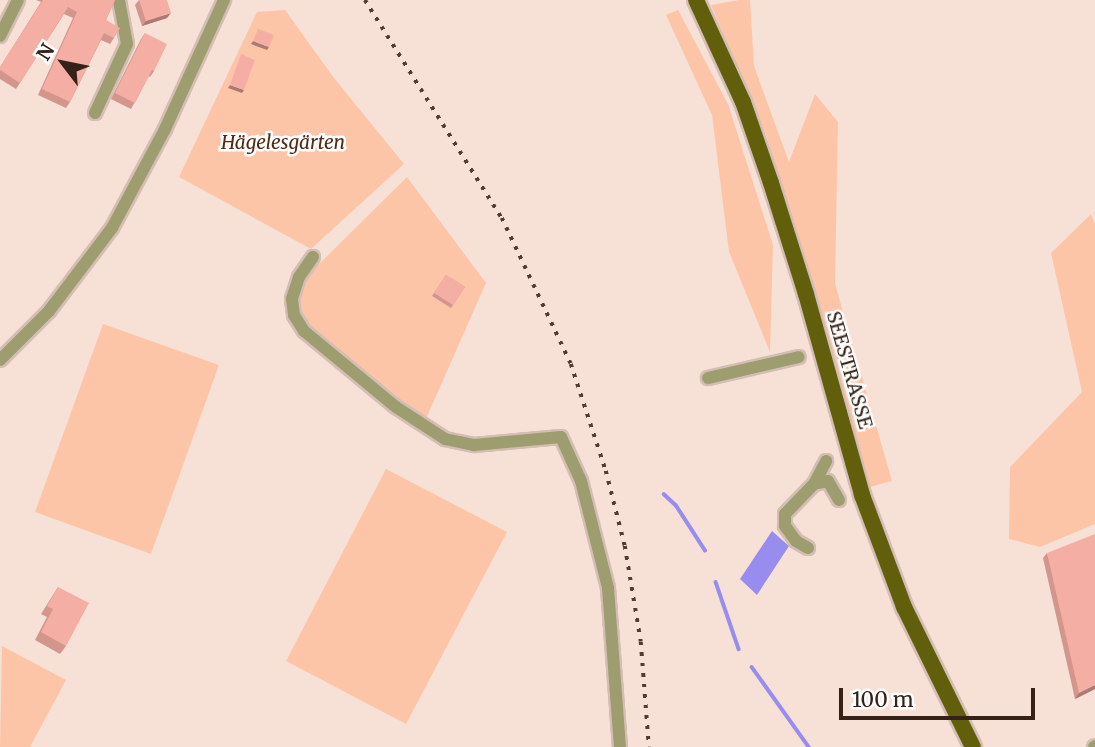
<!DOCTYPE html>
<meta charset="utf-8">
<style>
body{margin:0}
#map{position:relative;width:1095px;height:747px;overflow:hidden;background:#f7e1d6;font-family:Merriweather,serif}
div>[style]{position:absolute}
.green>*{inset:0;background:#fdc5a8}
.water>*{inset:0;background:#988cef}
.stream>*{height:3.5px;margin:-1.75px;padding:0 1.75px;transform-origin:1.75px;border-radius:1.75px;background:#988cef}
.roads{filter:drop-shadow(2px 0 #d4beb4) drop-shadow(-2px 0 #d4beb4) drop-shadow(0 2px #d4beb4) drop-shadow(0 -2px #d4beb4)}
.minor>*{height:12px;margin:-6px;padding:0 6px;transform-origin:6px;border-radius:6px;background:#9e9d6f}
.major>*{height:16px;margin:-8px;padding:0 8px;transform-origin:8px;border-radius:8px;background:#625f0c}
.rail>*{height:3.5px;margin-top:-1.75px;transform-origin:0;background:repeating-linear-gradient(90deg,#503c32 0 3.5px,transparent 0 10.5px)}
.wall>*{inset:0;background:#d3968d}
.shaded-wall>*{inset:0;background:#ac7a73}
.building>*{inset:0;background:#f5aea4}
span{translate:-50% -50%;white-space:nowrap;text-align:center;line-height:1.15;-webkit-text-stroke:5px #fff;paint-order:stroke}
.park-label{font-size:19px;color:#522a14;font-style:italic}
.street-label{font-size:19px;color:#352117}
.north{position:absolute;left:28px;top:28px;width:70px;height:70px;-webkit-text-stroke:5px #fff;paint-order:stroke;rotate:302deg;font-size:19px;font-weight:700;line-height:28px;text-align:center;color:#352117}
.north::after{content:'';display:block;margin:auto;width:24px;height:32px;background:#352117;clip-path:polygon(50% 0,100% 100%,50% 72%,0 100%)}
.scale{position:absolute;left:839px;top:688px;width:196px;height:32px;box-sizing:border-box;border:4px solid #352117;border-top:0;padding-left:9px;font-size:21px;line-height:24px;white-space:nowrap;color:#352117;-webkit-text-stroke:5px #fff;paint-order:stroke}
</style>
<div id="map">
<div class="green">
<i style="clip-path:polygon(739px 0,750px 0,754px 66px,789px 162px,815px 94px,838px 122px,835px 284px,892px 481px,866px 488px,766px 135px,711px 5px)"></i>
<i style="clip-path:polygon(285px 10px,334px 78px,404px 164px,311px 249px,179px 177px,257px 12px)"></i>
<i style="clip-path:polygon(678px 10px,728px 104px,773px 245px,770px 352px,729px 252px,712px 115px,666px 15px)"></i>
<i style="clip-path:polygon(407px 177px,486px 283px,425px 421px,308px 325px,299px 311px,297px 299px,305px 278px)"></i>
<i style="clip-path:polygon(1091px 214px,1095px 224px,1095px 524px,1040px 547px,1009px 539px,1010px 467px,1082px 392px,1051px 253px)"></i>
<i style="clip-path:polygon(103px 324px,219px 365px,151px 554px,35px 512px)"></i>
<i style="clip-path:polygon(386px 469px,507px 532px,406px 724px,286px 661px)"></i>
<i style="clip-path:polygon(2px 646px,66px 680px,30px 747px,0 747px)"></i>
</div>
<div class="water">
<i style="clip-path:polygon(772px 531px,789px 546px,757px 595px,740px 579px)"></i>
</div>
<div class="stream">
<i style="left:664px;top:494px;width:16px;rotate:43deg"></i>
<i style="left:676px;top:505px;width:54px;rotate:57.2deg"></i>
<i style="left:716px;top:582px;width:71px;rotate:71.1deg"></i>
<i style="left:752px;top:667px;width:98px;rotate:54.5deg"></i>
</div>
<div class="roads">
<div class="minor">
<i style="left:0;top:36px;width:40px;rotate:-63.4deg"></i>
<i style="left:95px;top:113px;width:76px;rotate:-65.1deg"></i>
<i style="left:127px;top:44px;width:45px;rotate:-100.3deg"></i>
<i style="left:313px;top:257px;width:24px;rotate:125deg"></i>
<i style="left:299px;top:277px;width:23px;rotate:108deg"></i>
<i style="left:292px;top:299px;width:16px;rotate:83deg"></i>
<i style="left:294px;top:315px;width:19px;rotate:58deg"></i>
<i style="left:304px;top:331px;width:119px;rotate:39.6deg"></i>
<i style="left:396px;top:407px;width:59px;rotate:33.1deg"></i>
<i style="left:445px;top:439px;width:30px;rotate:12deg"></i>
<i style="left:474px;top:445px;width:87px;rotate:-5.3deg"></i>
<i style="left:561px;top:437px;width:48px;rotate:65.6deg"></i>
<i style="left:581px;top:481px;width:110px;rotate:75.8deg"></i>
<i style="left:608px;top:588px;width:159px;rotate:85.7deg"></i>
<i style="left:0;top:360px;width:69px;rotate:-45deg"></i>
<i style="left:49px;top:311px;width:104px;rotate:-52.8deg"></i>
<i style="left:112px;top:228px;width:112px;rotate:-61.8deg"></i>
<i style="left:165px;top:129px;width:142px;rotate:-65.4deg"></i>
<i style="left:708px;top:378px;width:93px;rotate:-13deg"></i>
<i style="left:814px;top:484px;width:14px;rotate:-12deg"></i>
<i style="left:828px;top:481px;width:22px;rotate:60deg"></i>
<i style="left:808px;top:548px;width:14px;rotate:-150deg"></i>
<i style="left:796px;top:541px;width:19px;rotate:-126deg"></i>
<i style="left:785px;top:526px;width:12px;rotate:-90deg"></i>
<i style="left:785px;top:514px;width:42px;rotate:-46deg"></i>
<i style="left:814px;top:484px;width:26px;rotate:-62deg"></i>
<i style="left:1094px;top:747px;width:1px;rotate:-45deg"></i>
</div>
<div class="major">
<i style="left:696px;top:0;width:112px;rotate:65.3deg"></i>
<i style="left:743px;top:102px;width:86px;rotate:70.9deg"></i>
<i style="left:771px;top:183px;width:116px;rotate:72.5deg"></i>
<i style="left:806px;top:294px;width:209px;rotate:74.4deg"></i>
<i style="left:862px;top:495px;width:120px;rotate:69.4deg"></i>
<i style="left:904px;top:607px;width:156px;rotate:63.8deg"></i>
</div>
</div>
<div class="rail">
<i style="left:365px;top:0;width:257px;rotate:57.9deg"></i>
<i style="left:502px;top:218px;width:161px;rotate:64.7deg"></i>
<i style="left:571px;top:364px;width:113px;rotate:71.9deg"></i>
<i style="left:606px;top:471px;width:77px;rotate:75.8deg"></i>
<i style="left:625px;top:546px;width:97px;rotate:80.5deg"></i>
<i style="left:641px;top:642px;width:105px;rotate:85.6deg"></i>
</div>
<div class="wall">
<i style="clip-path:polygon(36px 0,115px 0,106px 20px,114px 38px,110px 44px,101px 40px,70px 102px,66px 108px,38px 95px,73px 18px,64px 14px,16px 89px,0 79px,0 67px,41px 2px)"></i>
<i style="clip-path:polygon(139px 0,167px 18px,142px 26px,135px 5px)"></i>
<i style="clip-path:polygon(145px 33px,154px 71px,150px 77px,149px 76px,131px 109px,111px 99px,141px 39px)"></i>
<i style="clip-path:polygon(446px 275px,465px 287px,451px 308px,432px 296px)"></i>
<i style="clip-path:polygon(1047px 553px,1095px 689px,1075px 699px,1043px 558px)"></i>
<i style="clip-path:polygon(58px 587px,66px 646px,60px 654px,35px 640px,47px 617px,41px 614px)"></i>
</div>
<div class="shaded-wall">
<i style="clip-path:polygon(171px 13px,167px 18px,142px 26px,146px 21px)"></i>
<i style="clip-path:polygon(253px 41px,269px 47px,267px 50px,251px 44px)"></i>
<i style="clip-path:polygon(230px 85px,244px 90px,242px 93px,228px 88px)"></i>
<i style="clip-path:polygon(1095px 685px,1095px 689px,1075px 699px,1079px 693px)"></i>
</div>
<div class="building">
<i style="clip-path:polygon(43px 0,115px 0,106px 20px,120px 28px,114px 38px,104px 33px,70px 102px,42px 89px,77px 12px,68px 7px,20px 83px,0 70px,0 67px)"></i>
<i style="clip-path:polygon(139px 0,167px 0,171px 13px,146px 21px)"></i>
<i style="clip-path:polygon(258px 29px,274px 35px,269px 47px,253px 41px)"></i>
<i style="clip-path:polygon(145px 33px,167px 44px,154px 71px,152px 70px,135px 103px,115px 93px)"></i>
<i style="clip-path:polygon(241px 54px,255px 60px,244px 90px,230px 85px)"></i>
<i style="clip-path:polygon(446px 275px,465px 287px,453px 305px,434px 293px)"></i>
<i style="clip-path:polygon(1095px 534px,1095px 685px,1079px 693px,1047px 553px)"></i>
<i style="clip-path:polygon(58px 587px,89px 603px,66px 646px,41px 632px,53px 609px,47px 606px)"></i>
</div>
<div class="park-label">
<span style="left:283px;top:143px">Hägelesgärten</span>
</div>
<div class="street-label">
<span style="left:849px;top:370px;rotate:74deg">SEESTRASSE</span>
</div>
<div class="north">N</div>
<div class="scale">100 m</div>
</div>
